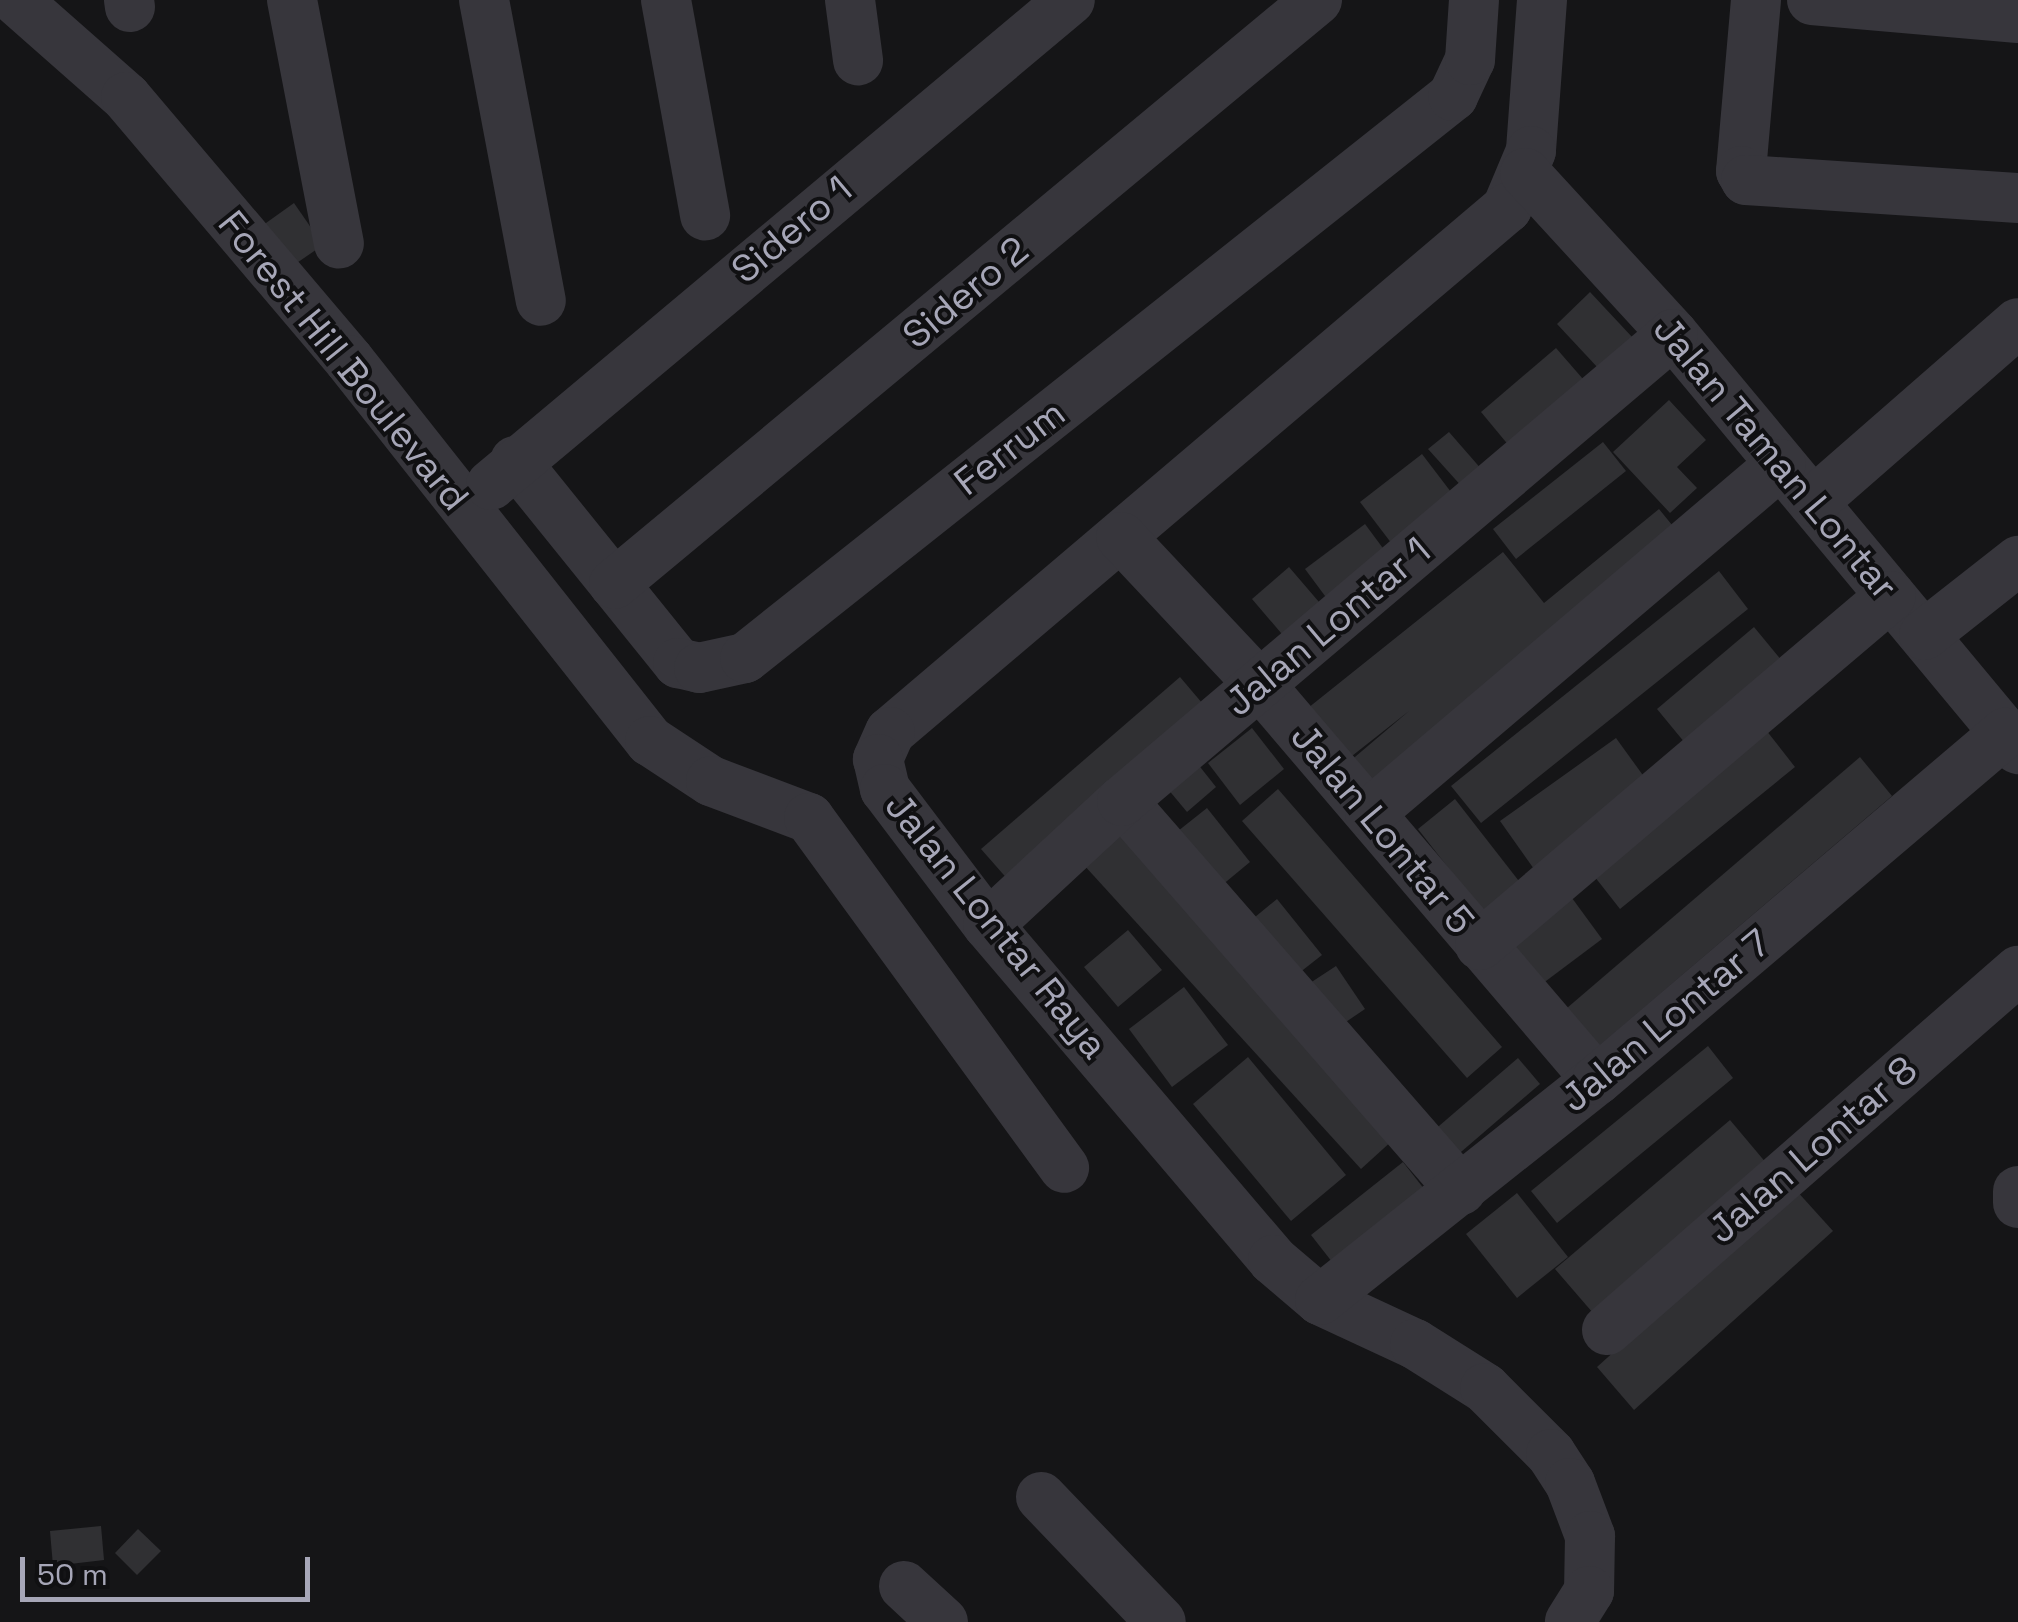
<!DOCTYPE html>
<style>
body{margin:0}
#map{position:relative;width:2018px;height:1622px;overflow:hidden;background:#151517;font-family:"Space Grotesk",sans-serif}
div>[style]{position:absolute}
.building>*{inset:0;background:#303033}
.minor>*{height:50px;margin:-25px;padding:0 25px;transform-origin:25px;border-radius:25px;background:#37363c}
span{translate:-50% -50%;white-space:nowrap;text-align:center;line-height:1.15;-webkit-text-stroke:8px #101012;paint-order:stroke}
.street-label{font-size:38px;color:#a6a6b7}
.scale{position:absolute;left:20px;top:1557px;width:290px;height:45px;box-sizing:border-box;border:5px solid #a6a6b7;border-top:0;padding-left:12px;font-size:30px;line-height:35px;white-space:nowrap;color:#a6a6b7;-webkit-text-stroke:8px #101012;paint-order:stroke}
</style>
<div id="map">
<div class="building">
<i style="clip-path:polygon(294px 203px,323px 245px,288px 269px,259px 228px)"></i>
<i style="clip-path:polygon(1590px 292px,1633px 338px,1599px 369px,1557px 324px)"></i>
<i style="clip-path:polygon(1556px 348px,1596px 394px,1520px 459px,1481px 412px)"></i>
<i style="clip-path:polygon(1669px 400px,1706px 440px,1677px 467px,1697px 488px,1670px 513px,1613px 452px)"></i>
<i style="clip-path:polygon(1449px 432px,1483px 471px,1464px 489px,1428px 449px)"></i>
<i style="clip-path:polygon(1603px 442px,1626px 471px,1516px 559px,1493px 529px)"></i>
<i style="clip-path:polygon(1422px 454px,1454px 496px,1392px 544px,1360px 502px)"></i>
<i style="clip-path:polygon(1659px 509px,1681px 536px,1363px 795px,1342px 768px,1409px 711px,1338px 767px,1298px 716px,1503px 552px,1544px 603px)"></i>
<i style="clip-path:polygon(1365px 524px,1388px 555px,1328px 600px,1305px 569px)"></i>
<i style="clip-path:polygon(1289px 567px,1325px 609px,1287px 640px,1252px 599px)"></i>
<i style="clip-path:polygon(1719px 571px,1748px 609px,1481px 823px,1451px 786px)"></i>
<i style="clip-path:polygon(1754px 627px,1782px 661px,1685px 743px,1657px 709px)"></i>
<i style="clip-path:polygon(1180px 677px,1208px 710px,1010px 882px,981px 849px)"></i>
<i style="clip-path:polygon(1252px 728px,1284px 769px,1240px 805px,1208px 763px)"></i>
<i style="clip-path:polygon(1766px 730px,1795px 767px,1620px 909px,1591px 872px)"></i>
<i style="clip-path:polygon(1616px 738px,1650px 785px,1534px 869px,1500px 821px)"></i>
<i style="clip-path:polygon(1860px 757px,1892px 796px,1592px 1052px,1560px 1014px)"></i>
<i style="clip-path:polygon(1197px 763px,1216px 787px,1187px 812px,1167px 788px)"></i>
<i style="clip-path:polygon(1278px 789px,1502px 1047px,1467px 1078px,1242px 821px)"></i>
<i style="clip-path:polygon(1455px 799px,1522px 885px,1485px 915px,1418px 829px)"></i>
<i style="clip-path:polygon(1207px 808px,1250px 862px,1221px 886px,1178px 831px)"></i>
<i style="clip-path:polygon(1127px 823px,1405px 1129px,1361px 1169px,1083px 864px)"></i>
<i style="clip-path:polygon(1572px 898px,1602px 939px,1534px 990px,1504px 950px)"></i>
<i style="clip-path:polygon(1277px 899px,1322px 955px,1294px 977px,1249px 922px)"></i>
<i style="clip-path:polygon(1128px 930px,1162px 970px,1118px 1007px,1084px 967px)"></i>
<i style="clip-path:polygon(1336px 966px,1365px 1009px,1337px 1028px,1307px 985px)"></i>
<i style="clip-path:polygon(1184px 987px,1228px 1045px,1172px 1087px,1129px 1029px)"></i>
<i style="clip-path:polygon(1708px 1046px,1733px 1078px,1557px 1223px,1531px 1191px)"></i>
<i style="clip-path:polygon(1248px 1057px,1346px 1175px,1291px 1221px,1193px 1104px)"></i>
<i style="clip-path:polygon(1518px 1058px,1540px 1084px,1454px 1158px,1432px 1132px)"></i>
<i style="clip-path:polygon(1730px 1120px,1767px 1164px,1593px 1313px,1555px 1269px)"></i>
<i style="clip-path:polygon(1403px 1162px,1428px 1194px,1336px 1267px,1311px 1235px)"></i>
<i style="clip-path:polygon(1795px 1189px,1833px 1231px,1634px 1410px,1597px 1367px)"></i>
<i style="clip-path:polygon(1517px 1193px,1568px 1257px,1517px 1298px,1466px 1234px)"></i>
<i style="clip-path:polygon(101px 1526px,104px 1560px,53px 1566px,50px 1531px)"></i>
<i style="clip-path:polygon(138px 1529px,161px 1551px,137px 1575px,115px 1553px)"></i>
</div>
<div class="minor">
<i style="left:16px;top:0;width:147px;rotate:41.4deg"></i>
<i style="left:126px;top:97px;width:345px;rotate:49.7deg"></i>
<i style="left:349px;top:360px;width:486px;rotate:51.7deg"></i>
<i style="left:650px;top:741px;width:73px;rotate:33.3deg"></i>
<i style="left:711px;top:781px;width:105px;rotate:20.7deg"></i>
<i style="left:809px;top:818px;width:433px;rotate:53.9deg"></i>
<i style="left:129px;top:0;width:7px;rotate:82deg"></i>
<i style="left:292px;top:0;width:248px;rotate:79.1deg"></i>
<i style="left:484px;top:0;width:306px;rotate:79.3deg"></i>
<i style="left:666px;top:0;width:219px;rotate:79.7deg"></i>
<i style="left:850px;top:0;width:61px;rotate:82.4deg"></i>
<i style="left:1542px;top:0;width:151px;rotate:94.2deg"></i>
<i style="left:1531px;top:151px;width:62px;rotate:112.8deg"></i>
<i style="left:1507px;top:208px;width:809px;rotate:139.66deg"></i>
<i style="left:890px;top:732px;width:30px;rotate:114deg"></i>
<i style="left:878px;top:759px;width:31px;rotate:77deg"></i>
<i style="left:885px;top:789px;width:171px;rotate:52.9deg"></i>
<i style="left:988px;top:925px;width:440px;rotate:49.6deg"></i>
<i style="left:1273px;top:1260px;width:62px;rotate:40.4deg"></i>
<i style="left:1320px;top:1300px;width:105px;rotate:24.9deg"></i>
<i style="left:1415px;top:1344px;width:83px;rotate:32.2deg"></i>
<i style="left:1485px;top:1388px;width:93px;rotate:45deg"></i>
<i style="left:1551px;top:1454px;width:35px;rotate:57deg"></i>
<i style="left:1570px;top:1483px;width:57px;rotate:69.3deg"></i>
<i style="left:1590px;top:1536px;width:55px;rotate:91deg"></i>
<i style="left:1589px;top:1591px;width:36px;rotate:122deg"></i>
<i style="left:1756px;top:0;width:172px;rotate:95deg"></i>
<i style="left:1741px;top:171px;width:10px;rotate:61deg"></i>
<i style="left:1746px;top:180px;width:273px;rotate:3.8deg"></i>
<i style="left:1812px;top:0;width:207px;rotate:5deg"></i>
<i style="left:1525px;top:173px;width:219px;rotate:47.4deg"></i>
<i style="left:1673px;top:334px;width:540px;rotate:50.26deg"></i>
<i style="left:515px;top:461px;width:260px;rotate:51.1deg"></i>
<i style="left:678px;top:663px;width:22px;rotate:13deg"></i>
<i style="left:699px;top:668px;width:47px;rotate:-12.3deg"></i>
<i style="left:745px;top:658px;width:904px;rotate:-38.44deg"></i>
<i style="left:1453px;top:96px;width:40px;rotate:-65deg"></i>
<i style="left:1470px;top:60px;width:60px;rotate:-86.2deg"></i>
<i style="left:491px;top:485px;width:755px;rotate:-39.95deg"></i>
<i style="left:1813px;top:502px;width:272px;rotate:-41.1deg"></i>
<i style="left:1121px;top:537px;width:203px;rotate:46.8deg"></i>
<i style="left:1260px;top:685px;width:519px;rotate:49.53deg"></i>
<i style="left:614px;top:584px;width:914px;rotate:-39.72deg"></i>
<i style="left:1924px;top:635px;width:120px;rotate:-38.2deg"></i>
<i style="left:1122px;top:801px;width:516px;rotate:48.93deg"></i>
<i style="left:1370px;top:813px;width:539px;rotate:-40.34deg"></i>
<i style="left:988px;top:925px;width:183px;rotate:-42.8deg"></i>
<i style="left:1122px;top:801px;width:722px;rotate:-40.28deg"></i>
<i style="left:1480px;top:945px;width:539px;rotate:-40.34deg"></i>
<i style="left:2018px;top:1191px;width:12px;rotate:90deg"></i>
<i style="left:1320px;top:1300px;width:354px;rotate:-38.5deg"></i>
<i style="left:1597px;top:1080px;width:536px;rotate:-40.38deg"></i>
<i style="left:1607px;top:1330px;width:546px;rotate:-41.14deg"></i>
<i style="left:1041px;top:1497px;width:173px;rotate:46.2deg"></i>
<i style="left:904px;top:1586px;width:53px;rotate:42.7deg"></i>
</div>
<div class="street-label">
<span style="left:792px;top:230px;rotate:-40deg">Sidero 1</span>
<span style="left:966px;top:293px;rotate:-40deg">Sidero 2</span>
<span style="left:343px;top:361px;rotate:51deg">Forest Hill Boulevard</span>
<span style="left:1010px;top:448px;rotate:-38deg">Ferrum</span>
<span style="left:1775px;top:458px;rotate:50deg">Jalan Taman Lontar</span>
<span style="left:1328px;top:627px;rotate:-40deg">Jalan Lontar 1</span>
<span style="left:1382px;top:829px;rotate:50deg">Jalan Lontar 5</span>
<span style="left:996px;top:926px;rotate:51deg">Jalan Lontar Raya</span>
<span style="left:1666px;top:1021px;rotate:-40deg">Jalan Lontar 7</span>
<span style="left:1813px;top:1150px;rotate:-41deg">Jalan Lontar 8</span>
</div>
<div class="scale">50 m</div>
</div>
